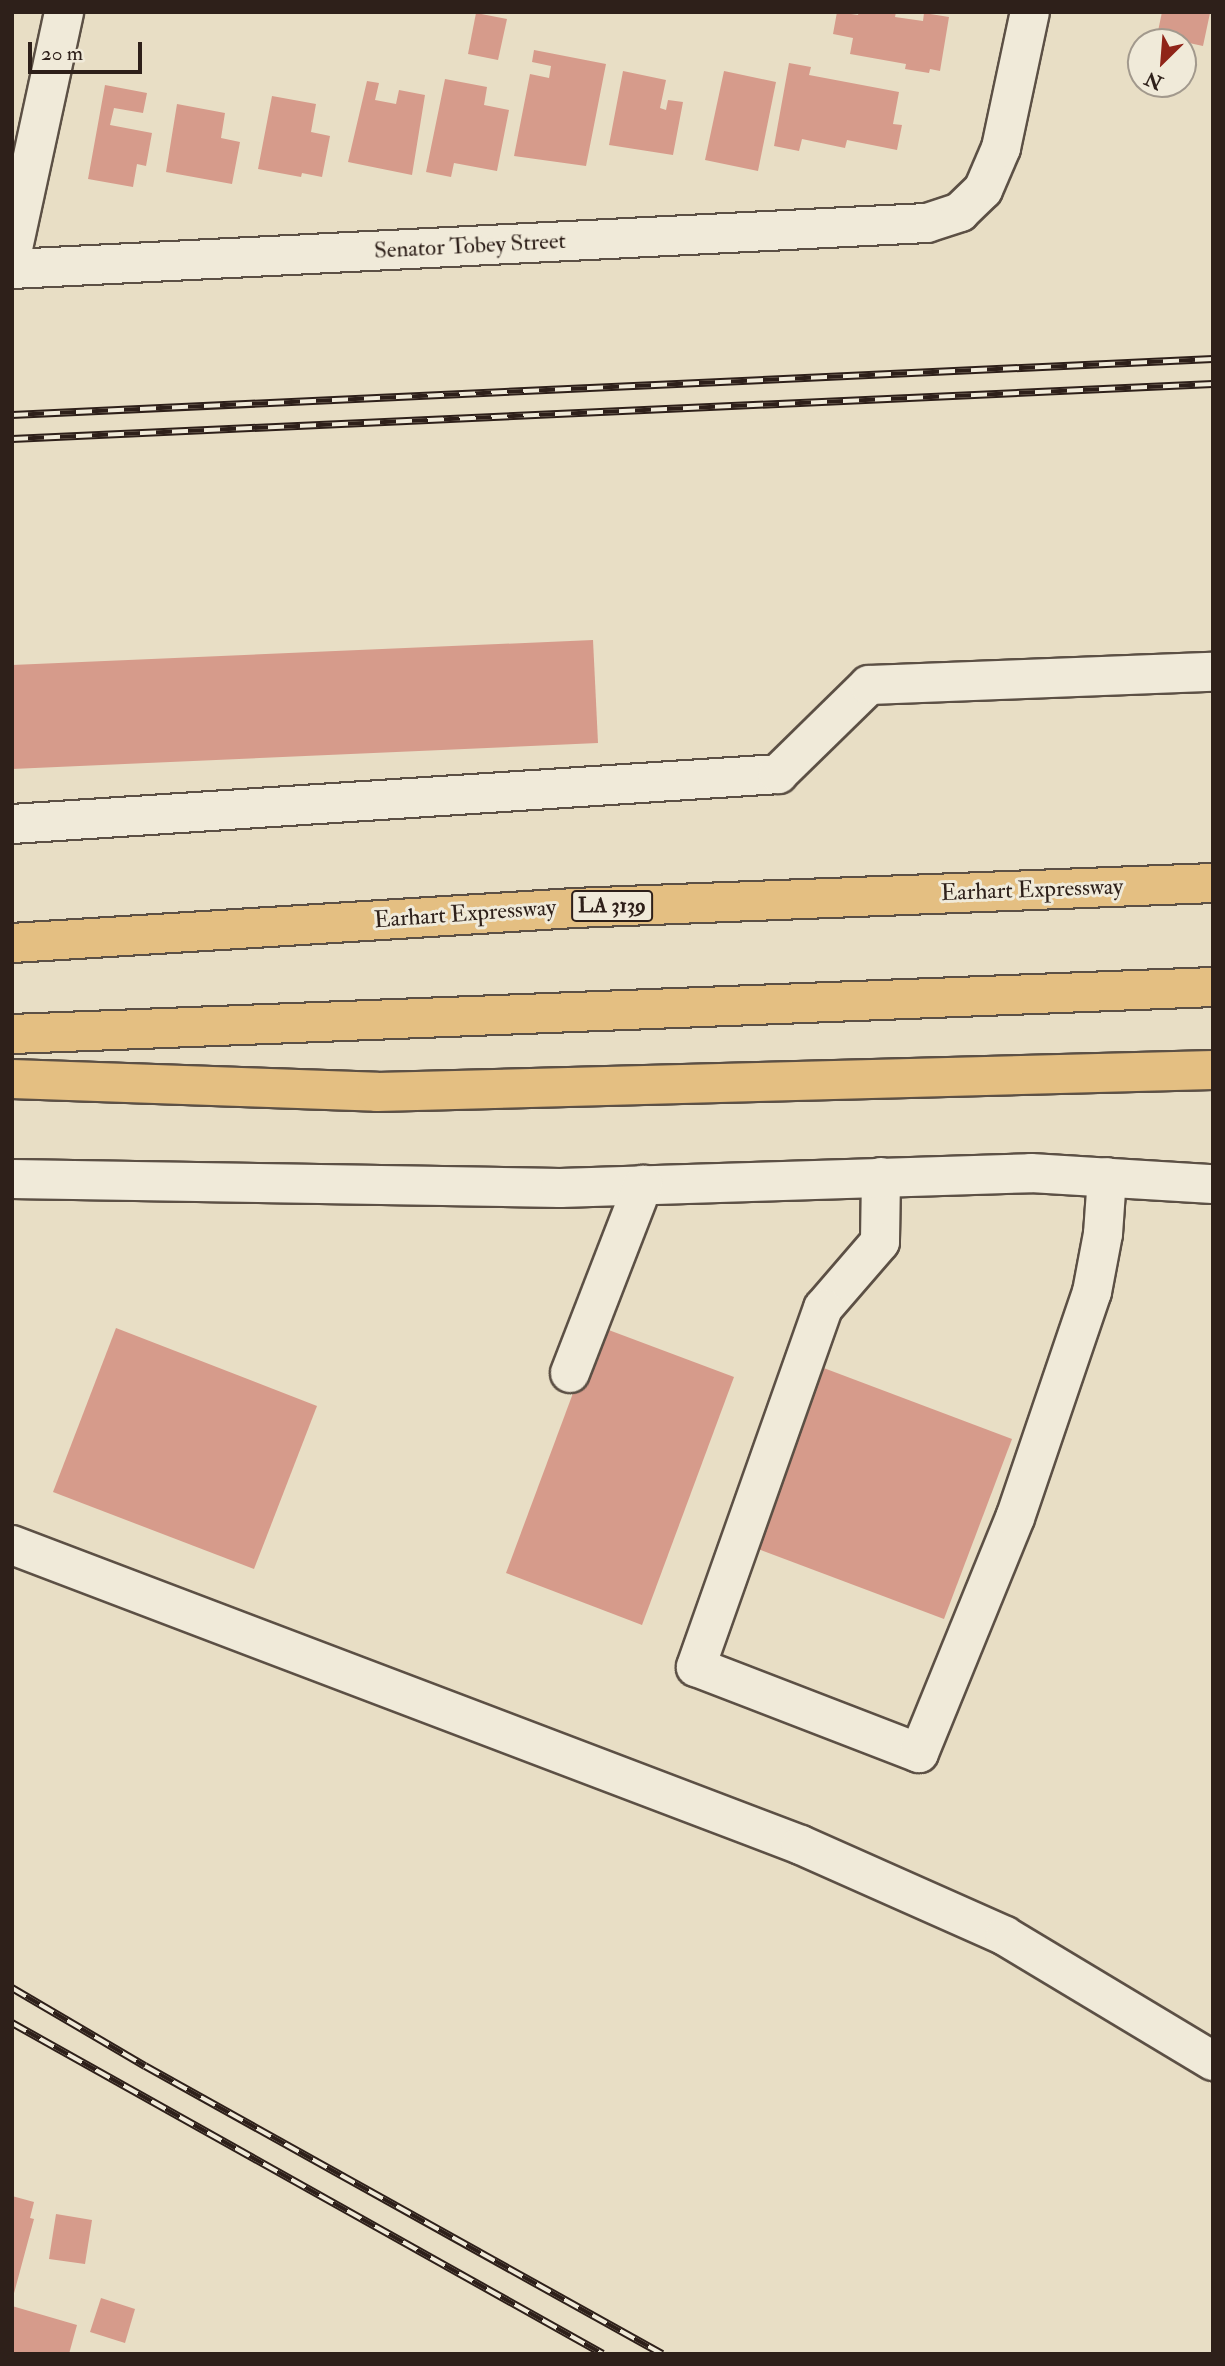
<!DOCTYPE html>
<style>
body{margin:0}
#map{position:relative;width:1225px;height:2366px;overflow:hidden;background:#e8dec5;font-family:"IM FELL Double Pica",serif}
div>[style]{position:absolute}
.building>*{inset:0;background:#d69b8b}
.roads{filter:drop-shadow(2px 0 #5c5045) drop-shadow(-2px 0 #5c5045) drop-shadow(0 2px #5c5045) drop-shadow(0 -2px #5c5045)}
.minor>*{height:38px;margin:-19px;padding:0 19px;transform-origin:19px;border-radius:19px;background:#f0ead9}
.highway>*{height:38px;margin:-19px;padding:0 19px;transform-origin:19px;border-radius:19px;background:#e4bf82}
.rail>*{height:8px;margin-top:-4px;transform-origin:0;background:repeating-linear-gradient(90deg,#f0ead9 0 16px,#2e201a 0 32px);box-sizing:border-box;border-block:2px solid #2e201a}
span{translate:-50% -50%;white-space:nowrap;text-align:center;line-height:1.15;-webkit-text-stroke:6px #f0ead9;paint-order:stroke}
.shield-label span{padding:2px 5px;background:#f0ead9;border:2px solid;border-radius:5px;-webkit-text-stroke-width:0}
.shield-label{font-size:21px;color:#2e201a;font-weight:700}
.street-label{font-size:23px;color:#2e201a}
.frame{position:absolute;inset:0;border:14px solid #2e201a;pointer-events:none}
.north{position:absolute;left:1127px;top:28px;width:70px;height:70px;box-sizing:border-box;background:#f0ead9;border:2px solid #a2998d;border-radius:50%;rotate:205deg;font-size:19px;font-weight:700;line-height:28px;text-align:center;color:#2e201a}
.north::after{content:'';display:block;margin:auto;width:24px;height:32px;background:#8f2418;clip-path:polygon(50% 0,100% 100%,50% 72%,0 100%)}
.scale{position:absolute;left:28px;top:42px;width:114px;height:32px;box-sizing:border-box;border:4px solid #2e201a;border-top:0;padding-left:9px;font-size:21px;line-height:24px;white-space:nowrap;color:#2e201a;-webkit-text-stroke:5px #f0ead9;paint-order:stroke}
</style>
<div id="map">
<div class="building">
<i style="clip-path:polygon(837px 12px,858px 15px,859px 12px,896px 12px,895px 17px,923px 21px,924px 13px,949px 17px,940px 71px,930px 69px,929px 73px,905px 69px,906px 64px,850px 54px,853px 38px,833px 34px)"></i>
<i style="clip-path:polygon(1162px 12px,1210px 13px,1203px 46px,1157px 36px)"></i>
<i style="clip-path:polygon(476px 13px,507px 19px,498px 60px,468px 54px)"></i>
<i style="clip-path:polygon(534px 50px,606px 64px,586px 166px,514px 156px,530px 74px,549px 78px,551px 66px,532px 62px)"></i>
<i style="clip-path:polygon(789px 63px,811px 67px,809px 75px,899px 92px,893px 124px,902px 125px,897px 150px,847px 140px,845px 148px,802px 139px,799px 151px,774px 146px)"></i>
<i style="clip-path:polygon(623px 71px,666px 80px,660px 108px,666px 110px,668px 100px,683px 102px,673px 155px,609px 145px)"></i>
<i style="clip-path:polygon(724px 71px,776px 82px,758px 171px,705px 160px)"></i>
<i style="clip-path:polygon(445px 79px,487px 87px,484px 105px,509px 110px,497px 171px,454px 163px,451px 177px,426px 172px)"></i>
<i style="clip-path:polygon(367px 81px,379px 83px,375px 100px,396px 104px,399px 90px,425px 95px,412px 175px,348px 162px)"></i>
<i style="clip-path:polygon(105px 85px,147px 93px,143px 113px,114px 108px,110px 125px,152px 133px,146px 166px,137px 164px,133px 187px,88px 179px)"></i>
<i style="clip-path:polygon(272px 96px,316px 104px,311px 132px,330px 136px,322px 177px,302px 173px,301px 177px,258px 169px)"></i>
<i style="clip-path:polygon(177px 104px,225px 113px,221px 138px,240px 142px,232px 184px,166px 172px)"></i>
<i style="clip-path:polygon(593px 640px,598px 743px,12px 769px,12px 665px)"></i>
<i style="clip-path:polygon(598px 1326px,734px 1377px,642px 1625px,506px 1573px)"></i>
<i style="clip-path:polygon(116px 1328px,317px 1406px,254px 1569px,53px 1492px)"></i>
<i style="clip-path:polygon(821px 1367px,1012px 1439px,944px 1619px,753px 1547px)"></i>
<i style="clip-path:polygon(12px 2196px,34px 2202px,30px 2218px,34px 2219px,13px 2297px)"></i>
<i style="clip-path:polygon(56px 2214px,92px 2220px,85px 2264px,49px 2259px)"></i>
<i style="clip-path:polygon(101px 2298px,135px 2309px,125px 2343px,90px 2332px)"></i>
<i style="clip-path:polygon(12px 2306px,77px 2325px,69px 2354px,12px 2354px)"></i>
</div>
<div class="roads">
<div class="minor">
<i style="left:12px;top:253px;width:247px;rotate:-77.8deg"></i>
<i style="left:12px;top:269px;width:916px;rotate:-2.88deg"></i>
<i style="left:927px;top:223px;width:35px;rotate:-18deg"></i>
<i style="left:960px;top:212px;width:32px;rotate:-44deg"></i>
<i style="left:983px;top:190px;width:46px;rotate:-66.8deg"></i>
<i style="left:1001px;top:148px;width:139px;rotate:-78deg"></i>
<i style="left:12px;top:824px;width:768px;rotate:-3.73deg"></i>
<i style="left:778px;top:774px;width:127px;rotate:-44.4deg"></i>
<i style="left:869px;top:685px;width:344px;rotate:-2.2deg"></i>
<i style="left:881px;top:1177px;width:65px;rotate:90.9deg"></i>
<i style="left:880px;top:1242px;width:87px;rotate:130.8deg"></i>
<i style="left:823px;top:1308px;width:381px;rotate:109.5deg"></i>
<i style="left:696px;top:1667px;width:239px;rotate:21.1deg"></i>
<i style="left:919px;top:1753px;width:254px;rotate:-67.8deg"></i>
<i style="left:1015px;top:1518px;width:239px;rotate:-71.2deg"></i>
<i style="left:1092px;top:1292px;width:59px;rotate:-79.3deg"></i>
<i style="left:1103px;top:1234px;width:57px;rotate:-86deg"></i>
<i style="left:12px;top:1179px;width:548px;rotate:0.94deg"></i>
<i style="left:560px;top:1188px;width:471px;rotate:-1.8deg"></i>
<i style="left:1031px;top:1173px;width:182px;rotate:3.5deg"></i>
<i style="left:570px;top:1373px;width:202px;rotate:-68.8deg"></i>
<i style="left:12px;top:1545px;width:844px;rotate:20.82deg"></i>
<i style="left:801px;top:1845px;width:223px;rotate:24deg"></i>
<i style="left:1005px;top:1936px;width:243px;rotate:31deg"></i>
</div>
<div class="highway">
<i style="left:12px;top:943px;width:563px;rotate:-3.56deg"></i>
<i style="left:574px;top:908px;width:639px;rotate:-2.24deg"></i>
<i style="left:12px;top:1034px;width:1202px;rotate:-2.24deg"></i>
<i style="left:12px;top:1079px;width:365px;rotate:2deg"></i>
<i style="left:377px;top:1092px;width:836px;rotate:-1.51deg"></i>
</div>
</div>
<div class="rail">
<i style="left:12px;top:415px;width:1202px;rotate:-2.67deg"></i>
<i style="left:12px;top:439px;width:1202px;rotate:-2.62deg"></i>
<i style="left:12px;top:1988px;width:154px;rotate:30.4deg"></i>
<i style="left:145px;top:2066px;width:592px;rotate:29.12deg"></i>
<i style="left:12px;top:2023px;width:677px;rotate:29.25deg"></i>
</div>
<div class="shield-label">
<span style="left:612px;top:906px">LA 3139</span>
</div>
<div class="street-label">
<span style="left:470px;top:246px;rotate:-3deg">Senator Tobey Street</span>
<span style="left:1032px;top:890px;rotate:-2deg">Earhart Expressway</span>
<span style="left:465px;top:914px;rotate:-4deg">Earhart Expressway</span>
</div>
<div class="frame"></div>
<div class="north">N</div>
<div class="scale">20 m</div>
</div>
